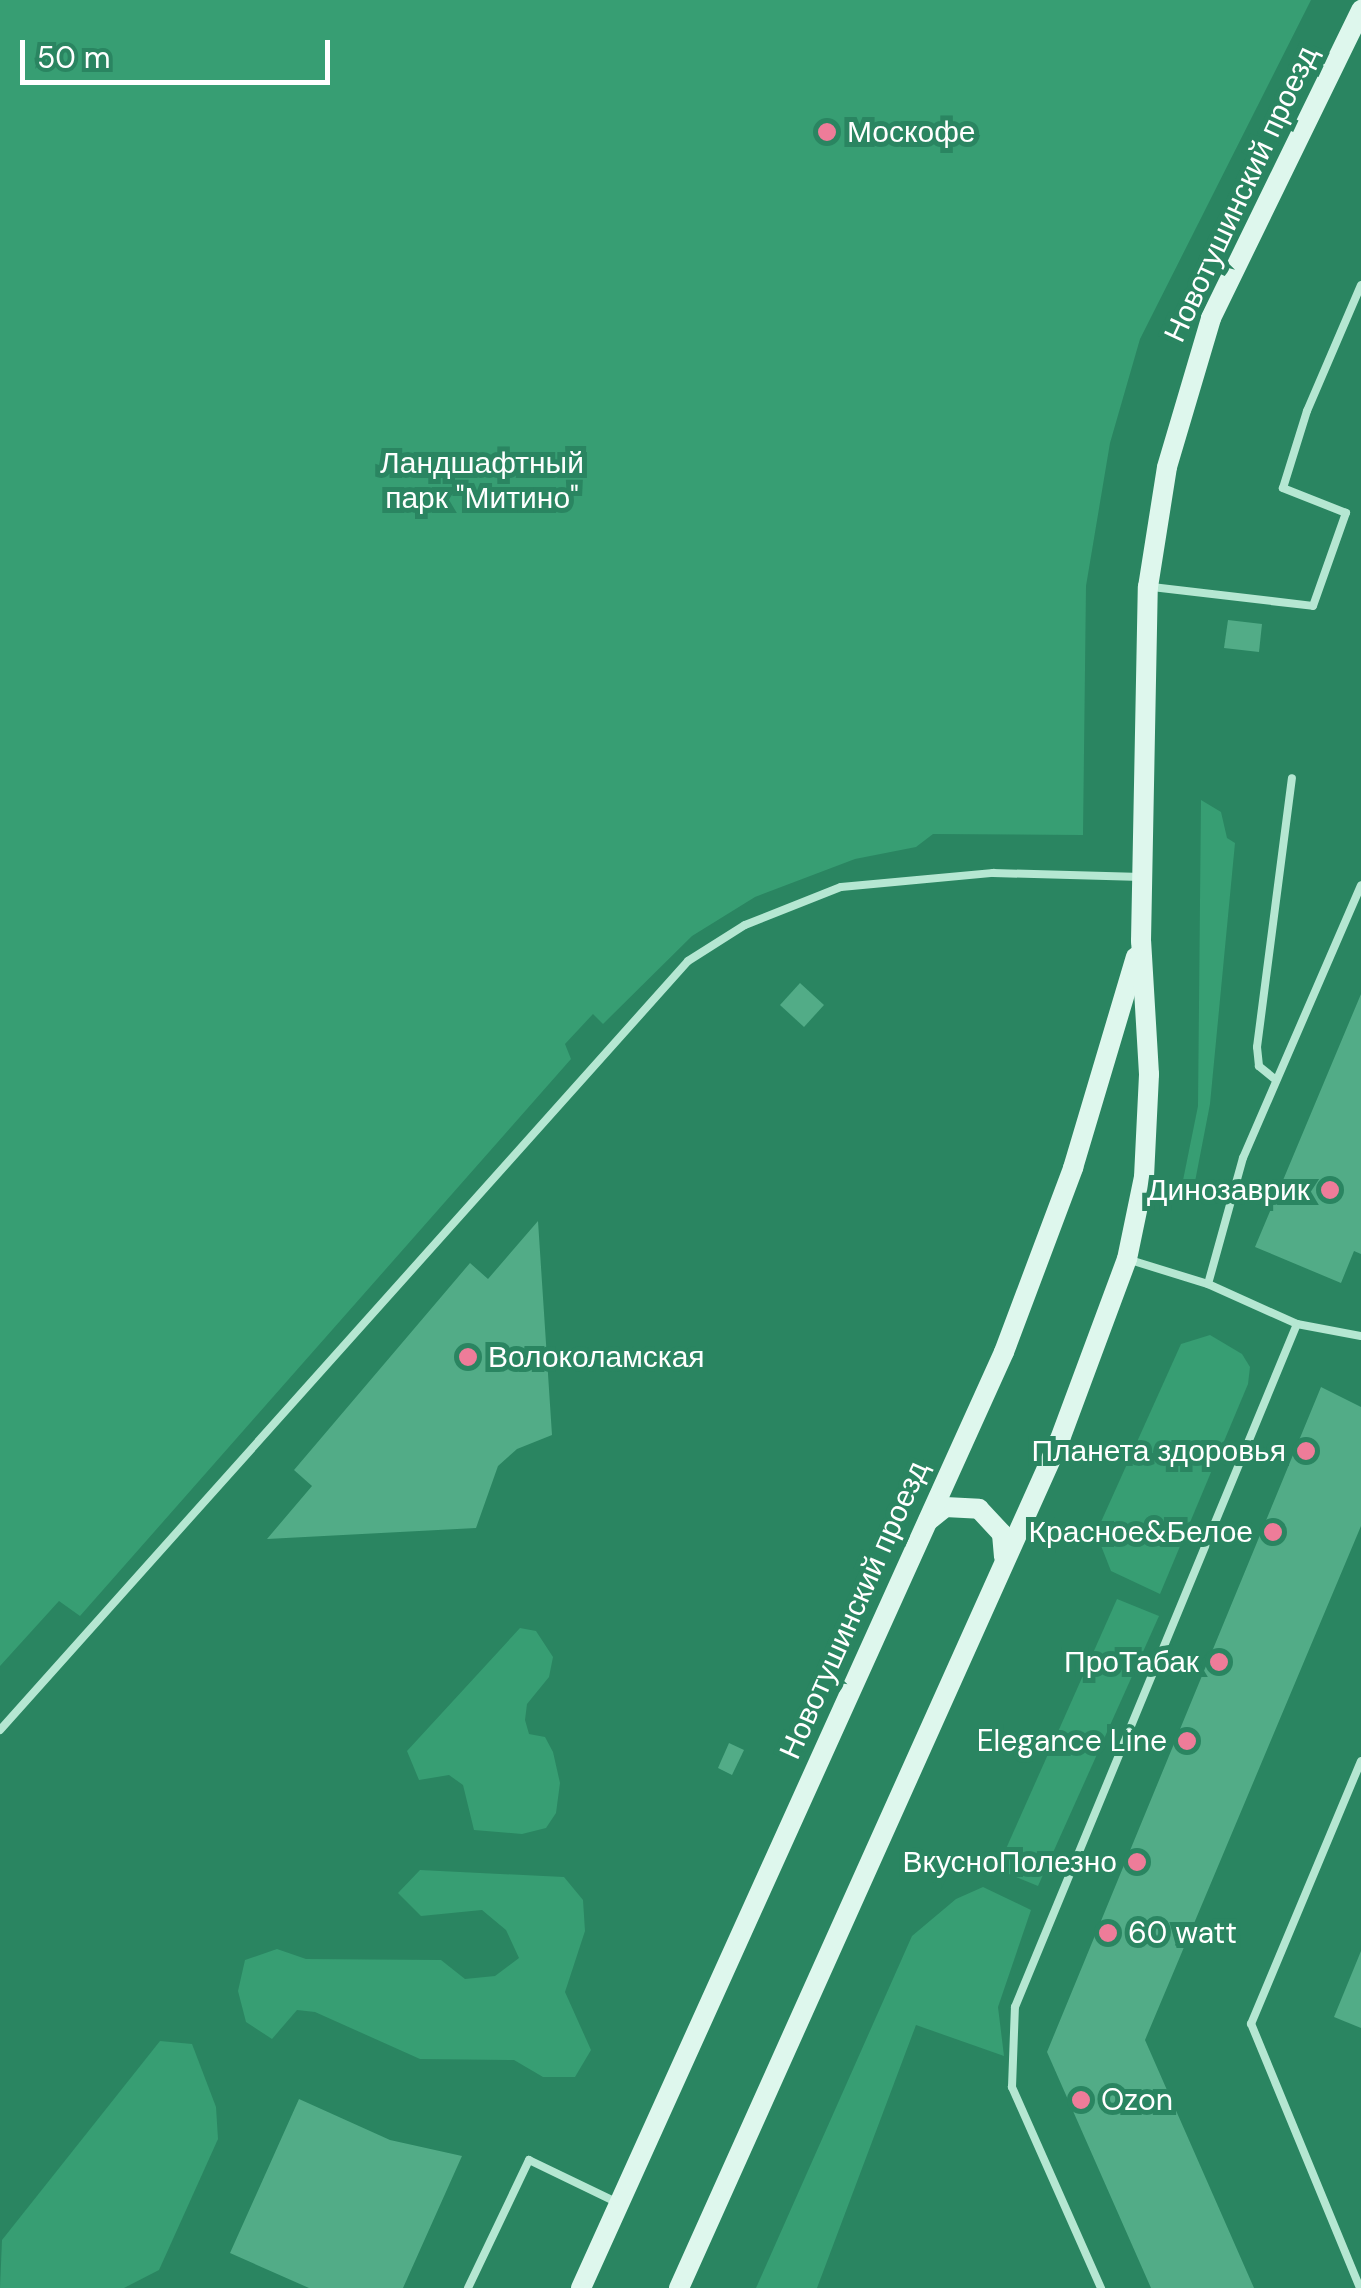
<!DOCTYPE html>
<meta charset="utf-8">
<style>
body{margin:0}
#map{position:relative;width:1361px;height:2288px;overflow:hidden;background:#2a8561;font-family:"DM Sans",sans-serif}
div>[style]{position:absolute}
.green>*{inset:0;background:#379e73}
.building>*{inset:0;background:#52ac87}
.lane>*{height:8px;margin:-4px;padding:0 4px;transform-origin:4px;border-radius:4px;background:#b5e7d2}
.secondary>*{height:20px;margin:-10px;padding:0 10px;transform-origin:10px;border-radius:10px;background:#def7ed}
.dots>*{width:28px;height:28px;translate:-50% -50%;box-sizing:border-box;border:5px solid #2a8561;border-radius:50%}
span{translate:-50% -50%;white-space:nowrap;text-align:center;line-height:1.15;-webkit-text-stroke:10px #2a8561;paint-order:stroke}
.poi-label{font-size:30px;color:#fff}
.left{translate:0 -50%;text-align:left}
.right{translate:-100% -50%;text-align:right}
.street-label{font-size:30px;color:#fff}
.park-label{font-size:30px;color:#fdfffe}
.scale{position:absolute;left:20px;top:40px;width:310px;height:45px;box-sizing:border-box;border:5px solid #fff;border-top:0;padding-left:12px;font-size:30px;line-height:35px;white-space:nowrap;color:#fff;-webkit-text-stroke:8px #2a8561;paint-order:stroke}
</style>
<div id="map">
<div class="green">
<i style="clip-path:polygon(0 0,1311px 0,1140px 339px,1110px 443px,1086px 586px,1083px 835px,933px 834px,916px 847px,855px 859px,755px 897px,692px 936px,603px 1024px,593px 1014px,565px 1044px,571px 1059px,80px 1616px,59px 1601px,0 1666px)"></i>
<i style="clip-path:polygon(1201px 800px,1221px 812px,1227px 838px,1235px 843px,1210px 1104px,1193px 1192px,1178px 1205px,1198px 1106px)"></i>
<i style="clip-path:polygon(1210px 1335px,1242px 1354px,1250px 1367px,1248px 1384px,1160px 1594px,1111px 1571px,1096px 1533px,1181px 1344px)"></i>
<i style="clip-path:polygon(1117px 1599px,1159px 1616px,1038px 1886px,997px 1869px)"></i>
<i style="clip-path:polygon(520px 1628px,536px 1631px,553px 1657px,549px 1677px,527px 1704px,525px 1720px,529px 1734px,545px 1737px,553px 1752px,560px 1783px,556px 1813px,546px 1828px,522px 1834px,474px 1830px,463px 1785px,449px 1775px,419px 1780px,407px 1751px)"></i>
<i style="clip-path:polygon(420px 1870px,564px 1877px,583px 1900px,585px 1931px,565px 1992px,591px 2050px,575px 2077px,543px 2077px,514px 2060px,420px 2059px,315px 2012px,297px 2010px,272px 2039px,246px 2022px,238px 1991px,245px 1960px,277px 1949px,306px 1959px,441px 1960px,465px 1979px,495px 1976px,519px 1958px,506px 1930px,482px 1910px,421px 1916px,398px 1893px)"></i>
<i style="clip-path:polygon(983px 1887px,1031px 1910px,998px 2007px,1004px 2056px,916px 2025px,817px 2288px,756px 2288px,912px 1936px,956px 1899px)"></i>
<i style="clip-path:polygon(160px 2041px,192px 2044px,216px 2107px,218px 2139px,159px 2270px,124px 2288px,0 2288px,2px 2240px)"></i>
</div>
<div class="building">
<i style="clip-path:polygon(1228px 620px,1262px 624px,1259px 652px,1224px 648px)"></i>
<i style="clip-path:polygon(800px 983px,824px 1005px,804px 1027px,780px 1005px)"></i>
<i style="clip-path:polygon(1361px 994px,1361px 1254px,1354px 1251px,1341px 1283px,1255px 1247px)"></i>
<i style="clip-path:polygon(538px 1221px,552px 1435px,517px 1449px,498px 1466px,476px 1528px,267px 1539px,312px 1486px,294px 1470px,470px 1263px,488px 1279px)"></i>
<i style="clip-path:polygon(1321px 1387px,1361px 1407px,1361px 1526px,1145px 2040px,1254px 2288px,1151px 2288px,1047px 2052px)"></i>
<i style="clip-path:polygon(729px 1743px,744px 1750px,732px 1775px,718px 1768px)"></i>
<i style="clip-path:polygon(1361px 1951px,1361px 2028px,1334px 2017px)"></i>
<i style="clip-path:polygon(299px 2099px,390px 2140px,462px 2156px,403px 2288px,309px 2288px,230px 2253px)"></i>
</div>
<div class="lane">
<i style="left:1152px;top:587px;width:162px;rotate:6.7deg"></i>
<i style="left:1313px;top:606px;width:99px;rotate:-70.5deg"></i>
<i style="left:1346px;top:513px;width:68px;rotate:-158.4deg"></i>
<i style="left:1283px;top:488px;width:81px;rotate:-72.7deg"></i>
<i style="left:1307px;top:411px;width:137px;rotate:-66.8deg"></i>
<i style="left:1276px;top:1080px;width:22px;rotate:-141deg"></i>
<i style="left:1259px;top:1066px;width:19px;rotate:-96deg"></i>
<i style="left:1257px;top:1047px;width:271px;rotate:-82.6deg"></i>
<i style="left:1127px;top:1259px;width:85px;rotate:17.2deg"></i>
<i style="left:1208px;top:1284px;width:98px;rotate:24.2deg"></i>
<i style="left:1297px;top:1324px;width:65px;rotate:10.6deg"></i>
<i style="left:1208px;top:1284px;width:131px;rotate:-74.5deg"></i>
<i style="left:1243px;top:1158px;width:297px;rotate:-66.6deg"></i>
<i style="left:0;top:1730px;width:1032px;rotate:-48.18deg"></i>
<i style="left:688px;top:961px;width:67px;rotate:-32.3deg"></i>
<i style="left:745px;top:925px;width:103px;rotate:-21.6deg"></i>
<i style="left:841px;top:887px;width:153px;rotate:-5.3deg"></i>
<i style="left:993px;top:873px;width:149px;rotate:1.5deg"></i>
<i style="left:468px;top:2288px;width:142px;rotate:-64.5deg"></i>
<i style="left:529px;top:2160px;width:97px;rotate:25.8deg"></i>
<i style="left:1101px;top:2288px;width:220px;rotate:-113.9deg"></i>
<i style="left:1012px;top:2087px;width:80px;rotate:-87.9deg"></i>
<i style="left:1015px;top:2007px;width:739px;rotate:-67.57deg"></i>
<i style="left:1360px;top:2288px;width:286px;rotate:-112.4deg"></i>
<i style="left:1251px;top:2024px;width:285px;rotate:-67.3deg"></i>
</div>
<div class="secondary">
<i style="left:928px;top:1521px;width:22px;rotate:-39deg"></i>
<i style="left:945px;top:1507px;width:34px;rotate:3deg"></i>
<i style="left:979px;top:1509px;width:34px;rotate:47deg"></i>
<i style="left:1002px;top:1534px;width:23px;rotate:85deg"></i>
<i style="left:581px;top:2288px;width:1027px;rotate:-65.68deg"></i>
<i style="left:1004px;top:1352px;width:197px;rotate:-69.4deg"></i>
<i style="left:1073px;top:1168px;width:220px;rotate:-73.4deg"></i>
<i style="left:679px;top:2288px;width:931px;rotate:-65.83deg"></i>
<i style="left:1060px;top:1439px;width:192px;rotate:-69.6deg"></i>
<i style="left:1127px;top:1259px;width:84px;rotate:-78.3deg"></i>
<i style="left:1144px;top:1177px;width:103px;rotate:-87.2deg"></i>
<i style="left:1149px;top:1074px;width:133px;rotate:-93.4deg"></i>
<i style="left:1141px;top:941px;width:354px;rotate:-88.9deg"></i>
<i style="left:1148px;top:587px;width:121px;rotate:-81deg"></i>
<i style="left:1167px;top:467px;width:155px;rotate:-73.5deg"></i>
<i style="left:1211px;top:318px;width:343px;rotate:-64deg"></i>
</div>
<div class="dots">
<i style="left:827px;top:132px;background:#ee7c99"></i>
<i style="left:1330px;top:1190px;background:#ee7c99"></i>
<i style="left:468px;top:1357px;background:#ee7c99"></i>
<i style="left:1306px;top:1451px;background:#ee7c99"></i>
<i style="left:1273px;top:1532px;background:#ee7c99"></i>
<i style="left:1219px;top:1662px;background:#ee7c99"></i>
<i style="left:1187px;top:1741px;background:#ee7c99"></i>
<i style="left:1137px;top:1862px;background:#ee7c99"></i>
<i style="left:1108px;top:1933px;background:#ee7c99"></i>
<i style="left:1081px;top:2100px;background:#ee7c99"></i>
</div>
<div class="poi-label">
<span class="left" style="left:847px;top:132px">Москофе</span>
<span class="right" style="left:1310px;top:1190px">Динозаврик</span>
<span class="left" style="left:488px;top:1357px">Волоколамская</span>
<span class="right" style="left:1286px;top:1451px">Планета здоровья</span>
<span class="right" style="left:1253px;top:1532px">Красное&amp;Белое</span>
<span class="right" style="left:1199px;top:1662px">ПроТабак</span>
<span class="right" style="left:1167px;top:1741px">Elegance Line</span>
<span class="right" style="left:1117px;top:1862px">ВкусноПолезно</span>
<span class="left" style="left:1128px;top:1933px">60 watt</span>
<span class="left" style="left:1101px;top:2100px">Ozon</span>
</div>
<div class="street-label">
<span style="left:1241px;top:194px;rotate:-65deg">Новотушинский проезд</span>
<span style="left:854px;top:1610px;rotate:-66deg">Новотушинский проезд</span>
</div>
<div class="park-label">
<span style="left:482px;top:480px">Ландшафтный<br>парк "Митино"</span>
</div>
<div class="scale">50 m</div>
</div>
